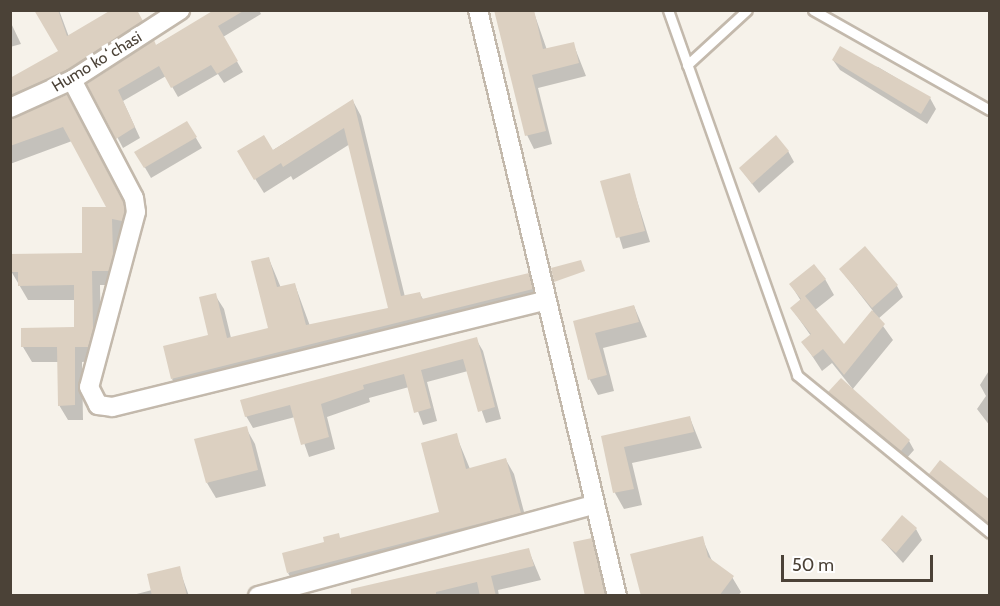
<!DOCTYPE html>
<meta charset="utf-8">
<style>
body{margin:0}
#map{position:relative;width:1000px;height:606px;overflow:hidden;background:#f6f2ea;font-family:Cabin,sans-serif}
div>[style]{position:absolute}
.shadow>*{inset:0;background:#0003}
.building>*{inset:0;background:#dcd0c1}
.roads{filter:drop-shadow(2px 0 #c3b9ac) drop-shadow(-2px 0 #c3b9ac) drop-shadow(0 2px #c3b9ac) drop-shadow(0 -2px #c3b9ac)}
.lane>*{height:9px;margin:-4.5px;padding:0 4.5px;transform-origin:4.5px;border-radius:4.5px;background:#fff}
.street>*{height:18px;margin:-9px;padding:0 9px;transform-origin:9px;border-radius:9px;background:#fff}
span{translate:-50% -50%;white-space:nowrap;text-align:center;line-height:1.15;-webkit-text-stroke:6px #fff;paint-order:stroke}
.street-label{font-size:16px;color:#4b4237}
.frame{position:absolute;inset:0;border:12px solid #4b4237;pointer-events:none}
.scale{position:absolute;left:781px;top:555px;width:152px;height:27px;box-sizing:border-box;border:3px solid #4b4237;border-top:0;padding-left:8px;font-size:18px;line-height:21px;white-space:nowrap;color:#4b4237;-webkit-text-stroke:4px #fff;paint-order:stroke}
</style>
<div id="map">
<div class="shadow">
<i style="clip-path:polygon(36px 10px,59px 10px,69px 37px,135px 10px,150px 36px,10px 117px,10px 79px,60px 51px)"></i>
<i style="clip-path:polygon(217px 10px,259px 10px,261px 14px,223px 37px,243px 72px,224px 83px,218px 74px,178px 97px,166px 76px,123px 101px,140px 138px,123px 148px,89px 84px)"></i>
<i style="clip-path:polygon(533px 10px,547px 50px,573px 43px,586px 76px,538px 88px,552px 144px,534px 149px,527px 135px)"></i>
<i style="clip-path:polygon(10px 21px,21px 44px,10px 47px)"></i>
<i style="clip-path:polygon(833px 60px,878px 67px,930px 98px,936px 109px,927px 124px,840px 70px)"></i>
<i style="clip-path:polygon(353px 101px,361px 116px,405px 297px,420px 294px,424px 301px,528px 275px,540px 304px,181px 393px,172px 379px,210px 336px,215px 295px,224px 309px,231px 338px,269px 329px,269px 259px,281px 288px,295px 285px,310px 326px,390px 309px,350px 144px,293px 180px,291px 176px,264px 193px,247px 166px)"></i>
<i style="clip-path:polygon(75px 111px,131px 218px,130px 235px,120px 233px,117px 285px,100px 285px,101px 345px,96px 361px,82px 362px,83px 420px,68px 420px,59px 405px,59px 362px,32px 362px,23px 347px,75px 329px,75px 300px,28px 300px,11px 271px,84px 255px,108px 209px,72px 141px,10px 164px,10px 119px)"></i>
<i style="clip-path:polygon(187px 123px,202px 148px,151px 178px,136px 152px)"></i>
<i style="clip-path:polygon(788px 151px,794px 162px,759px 193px,740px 168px)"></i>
<i style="clip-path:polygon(629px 175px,650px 242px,623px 249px,602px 182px)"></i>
<i style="clip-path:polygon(841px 270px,897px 286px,903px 297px,878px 319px,893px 340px,852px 390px,909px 441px,914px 450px,906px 459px,835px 401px,830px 392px,852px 388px,832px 363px,822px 371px,803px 342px,811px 336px,792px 309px,801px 301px,791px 285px,825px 279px,834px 295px,815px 310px,844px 346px,873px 311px)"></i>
<i style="clip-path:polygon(634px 306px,647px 337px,603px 348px,614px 391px,598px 395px,590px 380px,574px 322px)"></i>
<i style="clip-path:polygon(476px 339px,483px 351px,501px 419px,486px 423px,468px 371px,427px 382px,437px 421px,423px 425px,409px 387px,369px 398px,370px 402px,327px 417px,335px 449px,309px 457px,295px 417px,253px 428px,246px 416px)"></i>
<i style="clip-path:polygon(990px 369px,990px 426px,977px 409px,986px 396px,980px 385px)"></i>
<i style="clip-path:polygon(690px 418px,702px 448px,632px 463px,642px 505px,624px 509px,615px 493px,603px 437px)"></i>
<i style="clip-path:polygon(246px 428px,255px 444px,266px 486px,216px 498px,207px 483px)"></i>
<i style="clip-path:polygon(456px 435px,470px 469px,506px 460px,514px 474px,528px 527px,296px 587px,288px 573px,341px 539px,441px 513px)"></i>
<i style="clip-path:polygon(931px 474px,990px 502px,990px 528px,937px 485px)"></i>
<i style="clip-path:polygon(916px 529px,922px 540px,903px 563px,883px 541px)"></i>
<i style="clip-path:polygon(702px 538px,713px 563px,732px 577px,741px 592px,738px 596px,643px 596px)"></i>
<i style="clip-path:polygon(591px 539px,600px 555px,610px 596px,587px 596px)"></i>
<i style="clip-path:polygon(528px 549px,541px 580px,498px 590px,499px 596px,369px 596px)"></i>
<i style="clip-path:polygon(179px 568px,189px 596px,129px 596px,152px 590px)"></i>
</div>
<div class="building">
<i style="clip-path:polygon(34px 10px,58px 10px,67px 36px,111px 10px,137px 10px,143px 21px,67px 70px,10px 95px,10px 78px,58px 51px)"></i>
<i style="clip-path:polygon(214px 10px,245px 10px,218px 26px,238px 61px,217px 74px,211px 65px,171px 88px,159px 66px,118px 90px,135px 127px,116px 139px,87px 84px,154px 40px,156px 45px)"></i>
<i style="clip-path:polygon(494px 10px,534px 10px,543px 49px,574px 42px,579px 63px,532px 75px,546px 131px,525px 136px)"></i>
<i style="clip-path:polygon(840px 46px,931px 97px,921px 114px,832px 60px)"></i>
<i style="clip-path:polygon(67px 95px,123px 202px,125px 211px,122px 221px,112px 219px,113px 255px,109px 271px,92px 271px,93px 329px,88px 347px,75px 347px,75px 405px,58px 406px,57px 347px,21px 347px,21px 328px,74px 327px,74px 285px,18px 286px,18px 272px,10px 272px,10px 254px,82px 253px,82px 207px,106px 207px,63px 127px,10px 146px,10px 119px)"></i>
<i style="clip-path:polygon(353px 99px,401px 296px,420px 292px,422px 299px,529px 273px,533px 289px,171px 379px,163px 346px,208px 335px,199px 297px,216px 293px,227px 338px,268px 328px,251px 261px,269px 257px,277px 287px,295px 283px,306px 325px,388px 308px,344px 128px,283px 167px,281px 163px,254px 180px,237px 151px,264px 135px,273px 150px)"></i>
<i style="clip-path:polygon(187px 121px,197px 137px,144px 168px,134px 152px)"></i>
<i style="clip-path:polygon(776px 135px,789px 151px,752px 184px,739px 168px)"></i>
<i style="clip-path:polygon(630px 173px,645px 231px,616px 238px,600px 181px)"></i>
<i style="clip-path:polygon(865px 246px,898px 285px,872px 308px,839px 269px)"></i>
<i style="clip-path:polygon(581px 260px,585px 271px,554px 282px,551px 268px)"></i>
<i style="clip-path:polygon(814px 264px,826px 279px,805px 296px,844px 344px,872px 310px,885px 324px,844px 375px,823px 349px,813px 357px,801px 342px,811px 334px,790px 308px,801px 299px,789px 284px)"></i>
<i style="clip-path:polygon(634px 305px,639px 322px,595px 333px,607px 375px,588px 380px,573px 321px)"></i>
<i style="clip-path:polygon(477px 337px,495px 407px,478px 412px,463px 359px,421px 370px,431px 408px,414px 413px,404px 374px,363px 385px,364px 389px,321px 404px,329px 437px,301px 445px,290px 405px,245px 417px,240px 400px)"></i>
<i style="clip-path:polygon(841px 378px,910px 440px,901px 451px,828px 392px)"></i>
<i style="clip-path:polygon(690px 416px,694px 432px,624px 447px,634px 489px,613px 493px,601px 436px)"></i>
<i style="clip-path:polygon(247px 426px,258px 470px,206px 483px,194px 439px)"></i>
<i style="clip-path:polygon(457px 433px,466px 469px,506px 458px,521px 513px,287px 573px,282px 553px,324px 542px,323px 537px,339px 533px,340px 538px,439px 512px,421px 443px)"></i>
<i style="clip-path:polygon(940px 460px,990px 500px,990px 524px,929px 474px)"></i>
<i style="clip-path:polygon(902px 515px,917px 528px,896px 553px,881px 540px)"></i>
<i style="clip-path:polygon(703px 536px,708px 557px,734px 576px,719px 596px,641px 596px,630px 554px)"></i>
<i style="clip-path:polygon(592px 538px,605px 596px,585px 596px,573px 542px)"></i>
<i style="clip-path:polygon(529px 548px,534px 566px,491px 576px,496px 596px,480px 596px,477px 582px,436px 592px,436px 596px,351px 596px,351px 589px)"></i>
<i style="clip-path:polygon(180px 566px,187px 596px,152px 596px,147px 574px)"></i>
</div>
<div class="roads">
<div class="lane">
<i style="left:668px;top:10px;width:387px;rotate:70.5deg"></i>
<i style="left:797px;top:375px;width:249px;rotate:39.3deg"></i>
<i style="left:813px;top:10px;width:203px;rotate:29.5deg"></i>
<i style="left:687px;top:65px;width:81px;rotate:-42.5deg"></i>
</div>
<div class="street">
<i style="left:478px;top:10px;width:602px;rotate:76.66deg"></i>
<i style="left:72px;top:80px;width:133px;rotate:62.3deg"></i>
<i style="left:134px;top:198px;width:14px;rotate:82deg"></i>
<i style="left:136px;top:212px;width:181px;rotate:105deg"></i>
<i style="left:89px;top:387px;width:20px;rotate:63deg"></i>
<i style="left:98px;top:405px;width:14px;rotate:8deg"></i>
<i style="left:112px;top:407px;width:446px;rotate:-13.8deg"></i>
<i style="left:10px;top:108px;width:68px;rotate:-24.3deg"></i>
<i style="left:72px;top:80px;width:129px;rotate:-32.9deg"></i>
<i style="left:258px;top:596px;width:348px;rotate:-15.2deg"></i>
</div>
</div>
<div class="street-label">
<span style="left:97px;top:62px;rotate:-31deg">Humo koʻchasi</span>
</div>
<div class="frame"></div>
<div class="scale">50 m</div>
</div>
